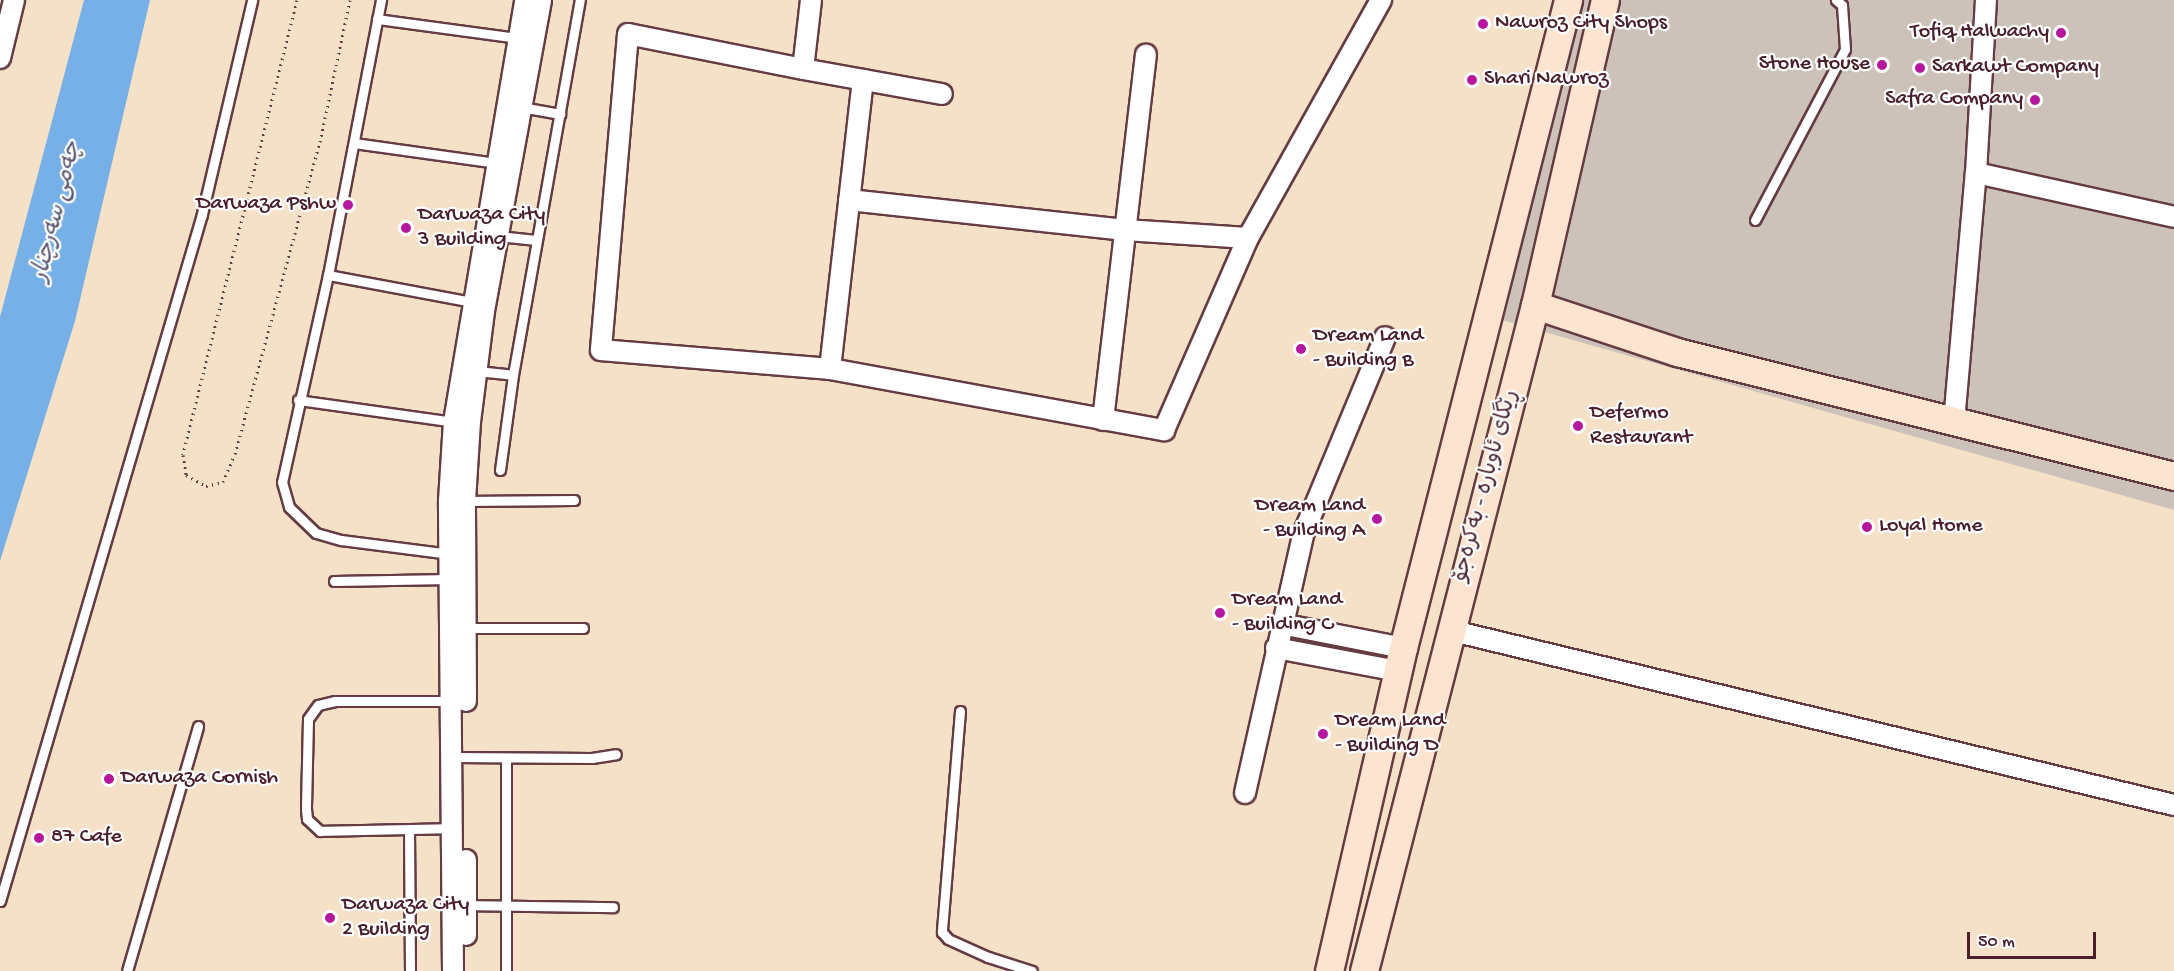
<!DOCTYPE html>
<meta charset="utf-8">
<style>
body{margin:0}
#map{position:relative;width:2174px;height:971px;overflow:hidden;background:#f4e1c7;font-family:"Gochi Hand","Playpen Sans Arabic",sans-serif}
div>[style]{position:absolute}
.industrial>*{inset:0;background:#cdc2b9}
.water>*{inset:0;background:#76b0e6}
.path>*{height:3px;margin-top:-1.5px;transform-origin:0;background:repeating-linear-gradient(90deg,#643c42 0 1.5px,transparent 0 6px)}
.roads{filter:drop-shadow(2px 0 #643c42) drop-shadow(-2px 0 #643c42) drop-shadow(0 2px #643c42) drop-shadow(0 -2px #643c42)}
.lane>*{height:9px;margin:-4.5px;padding:0 4.5px;transform-origin:4.5px;border-radius:4.5px;background:#fff}
.street>*{height:20px;margin:-10px;padding:0 10px;transform-origin:10px;border-radius:10px;background:#fff}
.secondary>*{height:27px;margin:-13.5px;padding:0 13.5px;transform-origin:13.5px;border-radius:13.5px;background:#fde4d1}
.dots>*{width:16px;height:16px;translate:-50% -50%;box-sizing:border-box;border:3px solid #fff;border-radius:50%}
span{translate:-50% -50%;white-space:nowrap;text-align:center;line-height:1.15;-webkit-text-stroke:4.5px #fff;paint-order:stroke}
.poi-label{font-size:22px;color:#4a1f2b}
.left{translate:0 -50%;text-align:left}
.right{translate:-100% -50%;text-align:right}
.street-label{font-size:22px;color:#4a1f2b}
.water-label{font-size:24px;color:#5c5976;font-style:italic}
.scale{position:absolute;left:1967px;top:932px;width:129px;height:27px;box-sizing:border-box;border:3px solid #4a1f2b;border-top:0;padding-left:8px;font-size:18px;line-height:21px;white-space:nowrap;color:#4a1f2b;-webkit-text-stroke:4px #fff;paint-order:stroke}
</style>
<div id="map">
<div class="industrial">
<i style="clip-path:polygon(1582px 0,2174px 0,2174px 510px,1502px 320px)"></i>
</div>
<div class="water">
<i style="clip-path:polygon(84px 0,150px 0,75px 321px,0 561px,0 317px)"></i>
</div>
<div class="path">
<i style="left:297px;top:0;width:469px;rotate:104.1deg"></i>
<i style="left:183px;top:455px;width:20px;rotate:81deg"></i>
<i style="left:186px;top:475px;width:23px;rotate:29deg"></i>
<i style="left:206px;top:486px;width:17px;rotate:-13deg"></i>
<i style="left:223px;top:482px;width:30px;rotate:-67deg"></i>
<i style="left:235px;top:454px;width:323px;rotate:-74.8deg"></i>
<i style="left:320px;top:142px;width:145px;rotate:-78.1deg"></i>
</div>
<div class="roads">
<div class="lane">
<i style="left:381px;top:0;width:280px;rotate:100.9deg"></i>
<i style="left:328px;top:275px;width:212px;rotate:102.5deg"></i>
<i style="left:282px;top:482px;width:26px;rotate:74deg"></i>
<i style="left:289px;top:507px;width:37px;rotate:44deg"></i>
<i style="left:316px;top:533px;width:26px;rotate:16deg"></i>
<i style="left:341px;top:540px;width:110px;rotate:7.3deg"></i>
<i style="left:377px;top:19px;width:142px;rotate:7.7deg"></i>
<i style="left:521px;top:107px;width:40px;rotate:10deg"></i>
<i style="left:354px;top:143px;width:143px;rotate:8deg"></i>
<i style="left:1755px;top:220px;width:193px;rotate:-62.2deg"></i>
<i style="left:1845px;top:49px;width:44px;rotate:-93.9deg"></i>
<i style="left:1842px;top:5px;width:8px;rotate:-140deg"></i>
<i style="left:498px;top:236px;width:38px;rotate:6deg"></i>
<i style="left:328px;top:275px;width:147px;rotate:10.6deg"></i>
<i style="left:477px;top:371px;width:36px;rotate:6deg"></i>
<i style="left:298px;top:400px;width:158px;rotate:8deg"></i>
<i style="left:500px;top:470px;width:96px;rotate:-82.2deg"></i>
<i style="left:513px;top:375px;width:381px;rotate:-79.9deg"></i>
<i style="left:464px;top:501px;width:110px;rotate:-0.5deg"></i>
<i style="left:334px;top:581px;width:116px;rotate:-1deg"></i>
<i style="left:466px;top:628px;width:117px"></i>
<i style="left:451px;top:701px;width:116px;rotate:180deg"></i>
<i style="left:335px;top:701px;width:17px;rotate:167deg"></i>
<i style="left:318px;top:705px;width:17px;rotate:126deg"></i>
<i style="left:308px;top:719px;width:90px;rotate:91.3deg"></i>
<i style="left:306px;top:809px;width:10px;rotate:84deg"></i>
<i style="left:307px;top:819px;width:18px;rotate:43deg"></i>
<i style="left:320px;top:831px;width:133px;rotate:-1.3deg"></i>
<i style="left:960px;top:711px;width:222px;rotate:94.7deg"></i>
<i style="left:942px;top:932px;width:9px;rotate:49deg"></i>
<i style="left:948px;top:939px;width:44px;rotate:24.2deg"></i>
<i style="left:988px;top:957px;width:46px;rotate:17.7deg"></i>
<i style="left:453px;top:757px;width:139px;rotate:0.4deg"></i>
<i style="left:592px;top:758px;width:24px;rotate:-9deg"></i>
<i style="left:409px;top:829px;width:142px;rotate:89.6deg"></i>
<i style="left:0;top:901px;width:716px;rotate:-73.61deg"></i>
<i style="left:202px;top:214px;width:220px;rotate:-76.8deg"></i>
<i style="left:464px;top:905px;width:149px;rotate:0.8deg"></i>
<i style="left:127px;top:971px;width:255px;rotate:-73.8deg"></i>
<i style="left:506px;top:971px;width:213px;rotate:-90deg"></i>
</div>
<div class="street">
<i style="left:811px;top:0;width:69px;rotate:96.6deg"></i>
<i style="left:803px;top:69px;width:141px;rotate:10.2deg"></i>
<i style="left:0;top:58px;width:60px;rotate:-76.4deg"></i>
<i style="left:803px;top:69px;width:178px;rotate:-168.7deg"></i>
<i style="left:628px;top:34px;width:317px;rotate:94.9deg"></i>
<i style="left:601px;top:350px;width:230px;rotate:4.7deg"></i>
<i style="left:830px;top:369px;width:340px;rotate:10.4deg"></i>
<i style="left:1164px;top:430px;width:210px;rotate:-66.4deg"></i>
<i style="left:1248px;top:238px;width:273px;rotate:-60.8deg"></i>
<i style="left:1976px;top:173px;width:203px;rotate:12.5deg"></i>
<i style="left:849px;top:200px;width:278px;rotate:6.2deg"></i>
<i style="left:1125px;top:230px;width:123px;rotate:3.7deg"></i>
<i style="left:830px;top:369px;width:291px;rotate:-83.5deg"></i>
<i style="left:1103px;top:420px;width:368px;rotate:-83.3deg"></i>
<i style="left:1954px;top:422px;width:250px;rotate:-85deg"></i>
<i style="left:1976px;top:173px;width:173px;rotate:-86.7deg"></i>
<i style="left:1281px;top:624px;width:124px;rotate:11.1deg"></i>
<i style="left:1449px;top:630px;width:746px;rotate:13.57deg"></i>
<i style="left:1276px;top:648px;width:124px;rotate:10.7deg"></i>
<i style="left:466px;top:701px;width:200px;rotate:-90.3deg"></i>
<i style="left:465px;top:501px;width:79px;rotate:-86.4deg"></i>
<i style="left:470px;top:422px;width:112px;rotate:-82.8deg"></i>
<i style="left:484px;top:311px;width:316px;rotate:-79.6deg"></i>
<i style="left:1245px;top:793px;width:268px;rotate:-77.3deg"></i>
<i style="left:1304px;top:532px;width:211px;rotate:-67.4deg"></i>
<i style="left:466px;top:935px;width:75px;rotate:-90deg"></i>
<i style="left:453px;top:971px;width:470px;rotate:-90.5deg"></i>
<i style="left:449px;top:501px;width:79px;rotate:-86.4deg"></i>
<i style="left:454px;top:422px;width:428px;rotate:-80.4deg"></i>
</div>
<div class="secondary">
<i style="left:1535px;top:305px;width:150px;rotate:18.3deg"></i>
<i style="left:1677px;top:352px;width:512px;rotate:14.01deg"></i>
<i style="left:1329px;top:971px;width:331px;rotate:-77.1deg"></i>
<i style="left:1403px;top:648px;width:669px;rotate:-75.71deg"></i>
<i style="left:1364px;top:971px;width:688px;rotate:-75.6deg"></i>
<i style="left:1535px;top:305px;width:313px;rotate:-77.1deg"></i>
</div>
</div>
<div class="dots">
<i style="left:1483px;top:24px;background:#b5179e"></i>
<i style="left:2061px;top:33px;background:#b5179e"></i>
<i style="left:1882px;top:65px;background:#b5179e"></i>
<i style="left:1920px;top:68px;background:#b5179e"></i>
<i style="left:1472px;top:80px;background:#b5179e"></i>
<i style="left:2035px;top:100px;background:#b5179e"></i>
<i style="left:348px;top:205px;background:#b5179e"></i>
<i style="left:406px;top:228px;background:#b5179e"></i>
<i style="left:1301px;top:349px;background:#b5179e"></i>
<i style="left:1578px;top:426px;background:#b5179e"></i>
<i style="left:1377px;top:519px;background:#b5179e"></i>
<i style="left:1867px;top:527px;background:#b5179e"></i>
<i style="left:1220px;top:613px;background:#b5179e"></i>
<i style="left:1323px;top:734px;background:#b5179e"></i>
<i style="left:109px;top:779px;background:#b5179e"></i>
<i style="left:39px;top:838px;background:#b5179e"></i>
<i style="left:330px;top:918px;background:#b5179e"></i>
</div>
<div class="poi-label">
<span class="left" style="left:1495px;top:24px">Nawroz City Shops</span>
<span class="right" style="left:2049px;top:33px">Tofiq Halwachy</span>
<span class="right" style="left:1870px;top:65px">Stone House</span>
<span class="left" style="left:1932px;top:68px">Sarkawt Company</span>
<span class="left" style="left:1484px;top:80px">Shari Nawroz</span>
<span class="right" style="left:2023px;top:100px">Safra Company</span>
<span class="right" style="left:336px;top:205px">Darwaza Pshw</span>
<span class="left" style="left:418px;top:228px">Darwaza City<br>3 Building</span>
<span class="left" style="left:1313px;top:349px">Dream Land<br>- Building B</span>
<span class="left" style="left:1590px;top:426px">Defermo<br>Restaurant</span>
<span class="right" style="left:1365px;top:519px">Dream Land<br>- Building A</span>
<span class="left" style="left:1879px;top:527px">Loyal Home</span>
<span class="left" style="left:1232px;top:613px">Dream Land<br>- Building C</span>
<span class="left" style="left:1335px;top:734px">Dream Land<br>- Building D</span>
<span class="left" style="left:121px;top:779px">Darwaza Cornish</span>
<span class="left" style="left:51px;top:838px">87 Cafe</span>
<span class="left" style="left:342px;top:918px">Darwaza City<br>2 Building</span>
</div>
<div class="street-label">
<span style="left:1487px;top:486px;rotate:-75deg">ڕێگای ئاوبارە - بەکرەجۆ</span>
</div>
<div class="water-label">
<span style="left:58px;top:212px;rotate:-76deg">چەمی سەرچنار</span>
</div>
<div class="scale">50 m</div>
</div>
